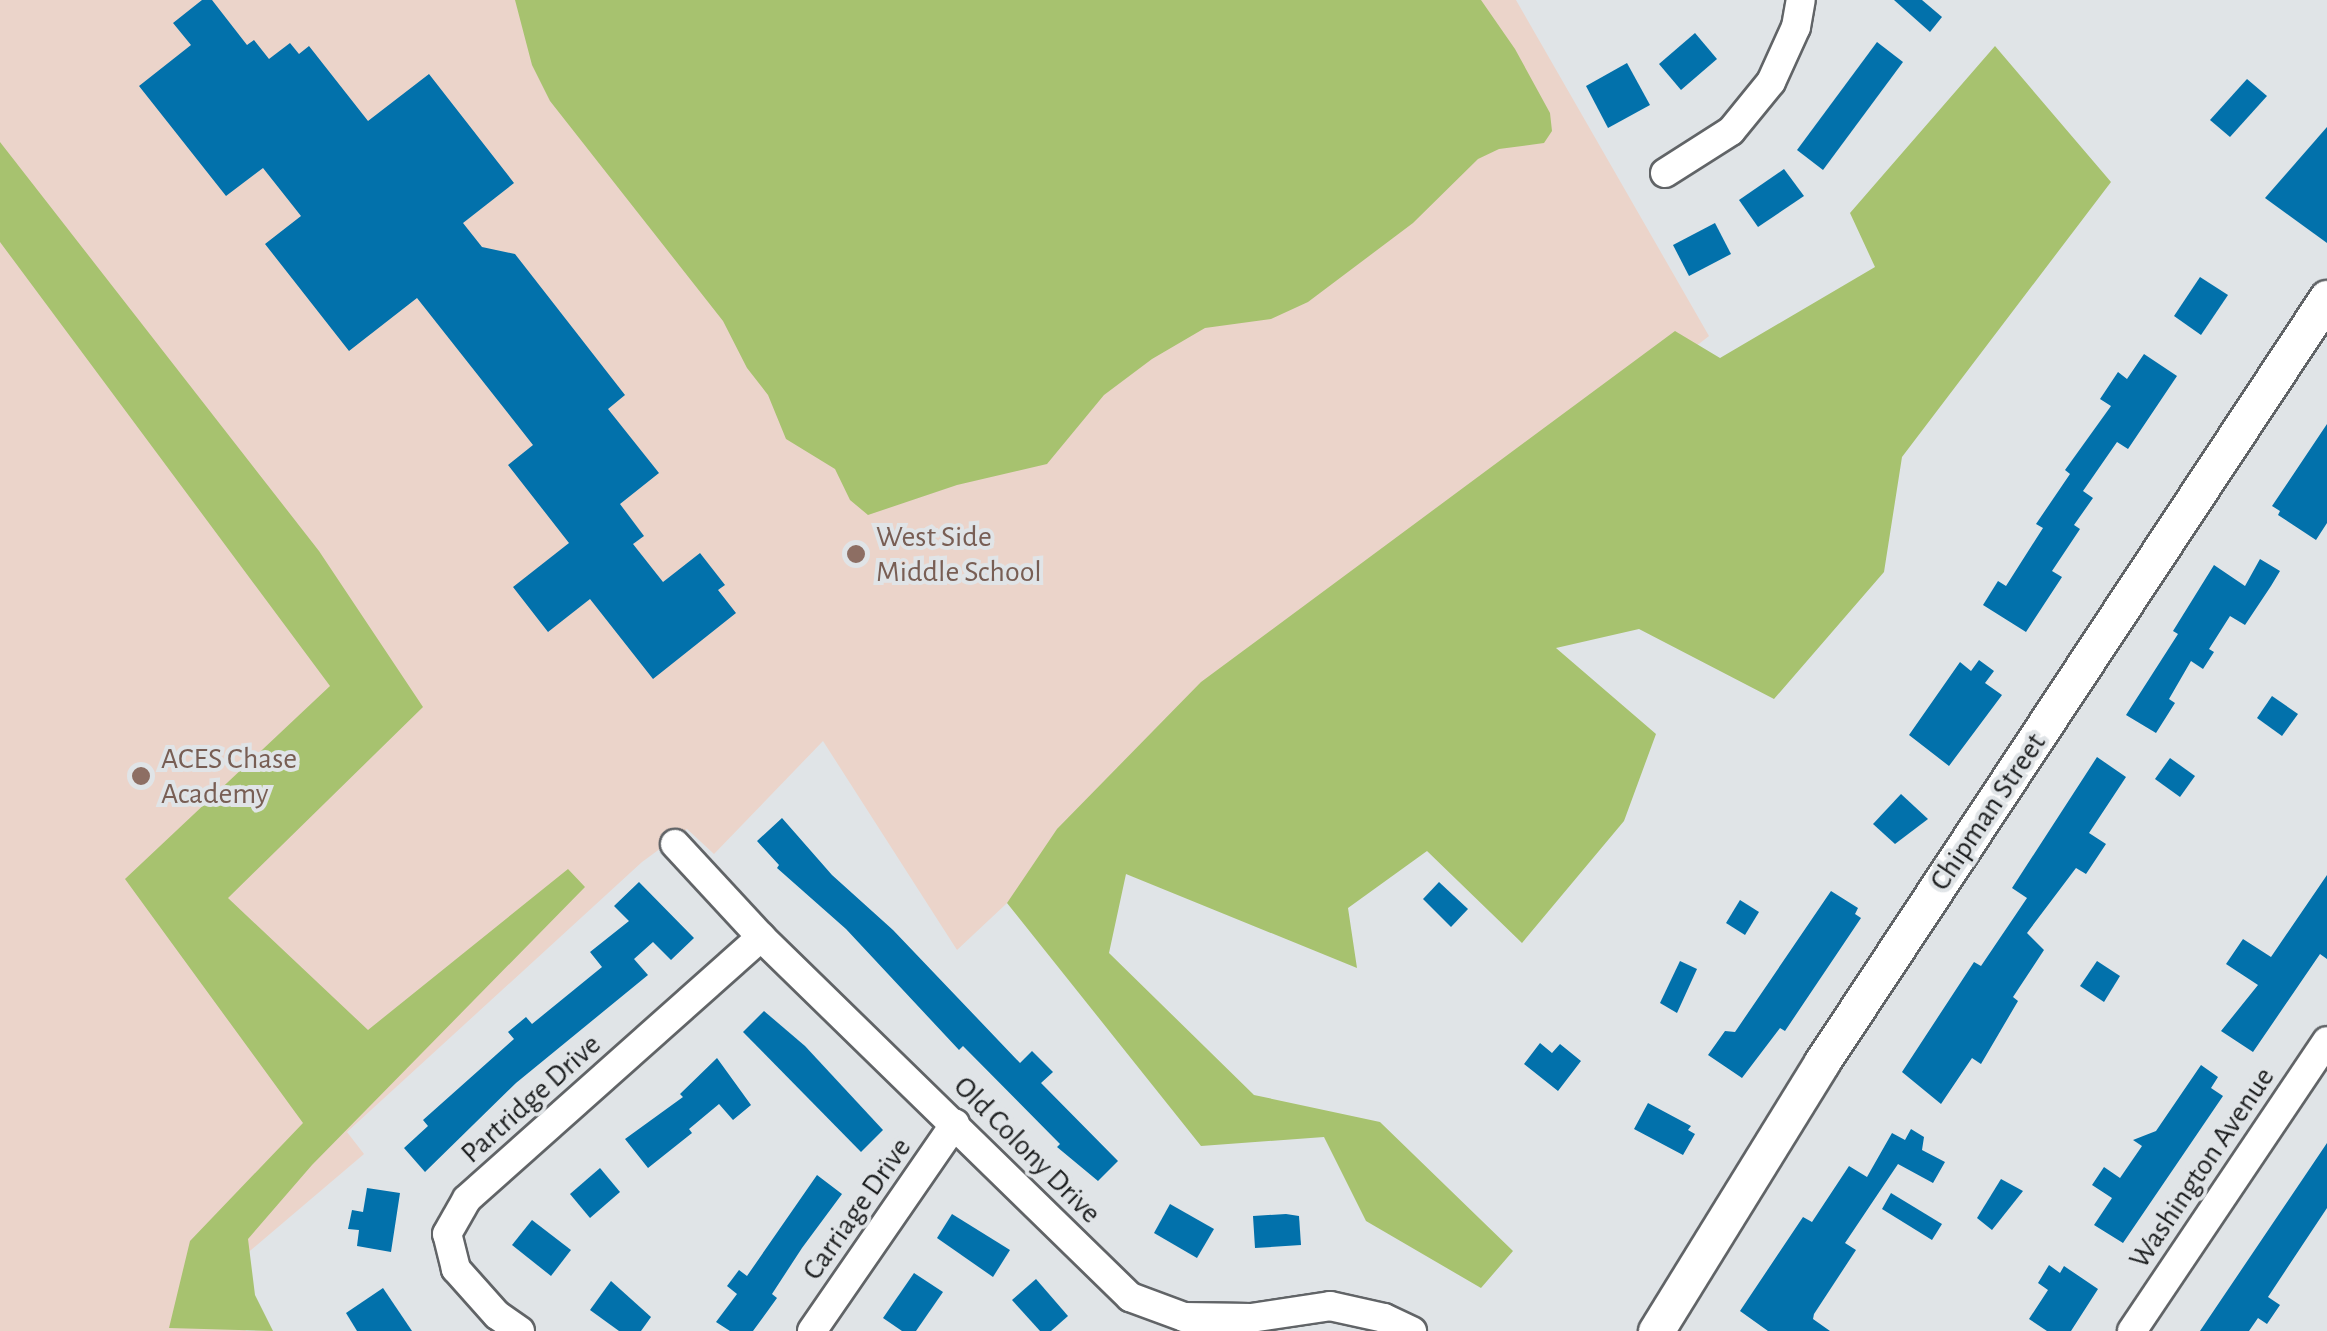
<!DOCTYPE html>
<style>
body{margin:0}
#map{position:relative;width:2327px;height:1331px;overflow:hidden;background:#e0e4e7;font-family:"Alegreya Sans",sans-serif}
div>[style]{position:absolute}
.education>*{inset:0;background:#ebd4ca}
.green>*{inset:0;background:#a7c26f}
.building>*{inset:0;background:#0271ab}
.roads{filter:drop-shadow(2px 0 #616467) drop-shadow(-2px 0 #616467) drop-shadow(0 2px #616467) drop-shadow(0 -2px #616467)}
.minor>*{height:28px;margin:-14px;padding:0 14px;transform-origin:14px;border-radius:14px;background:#fff}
.tertiary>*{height:35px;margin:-17.5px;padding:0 17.5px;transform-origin:17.5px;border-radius:17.5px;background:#fff}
.dots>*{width:28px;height:28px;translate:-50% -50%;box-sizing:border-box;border:5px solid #e0e4e7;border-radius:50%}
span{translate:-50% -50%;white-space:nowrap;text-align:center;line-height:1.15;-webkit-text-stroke:8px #e0e4e7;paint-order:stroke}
.education-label{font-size:30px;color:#785e54}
.left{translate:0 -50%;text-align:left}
.street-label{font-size:30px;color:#1e2021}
</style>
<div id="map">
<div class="education">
<i style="clip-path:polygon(0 0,1516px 0,1709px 336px,1383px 591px,1178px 743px,957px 950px,823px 741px,714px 854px,687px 829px,642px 862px,347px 1132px,364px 1154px,211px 1284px,246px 1331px,0 1331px)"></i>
</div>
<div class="green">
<i style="clip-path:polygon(515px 0,1481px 0,1515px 49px,1550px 113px,1552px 131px,1544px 143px,1499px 149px,1478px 159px,1413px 223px,1308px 302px,1271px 319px,1205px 328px,1152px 359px,1104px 395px,1047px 464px,957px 485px,868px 515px,850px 500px,835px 469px,786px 439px,768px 395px,747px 368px,723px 321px,550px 101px,532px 65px)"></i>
<i style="clip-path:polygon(1995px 46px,2111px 182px,1902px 457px,1884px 572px,1774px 699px,1639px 629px,1556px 648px,1656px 734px,1624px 821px,1522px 943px,1427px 851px,1348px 908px,1357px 968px,1126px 874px,1109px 953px,1254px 1095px,1380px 1122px,1513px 1251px,1481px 1288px,1366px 1221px,1324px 1137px,1201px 1146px,1007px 903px,1057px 829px,1201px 682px,1675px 331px,1720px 358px,1875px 267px,1850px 213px)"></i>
<i style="clip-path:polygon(0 142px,319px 551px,423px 707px,228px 898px,368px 1030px,568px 869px,585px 887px,312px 1165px,248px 1239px,255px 1295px,273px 1331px,169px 1328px,190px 1241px,303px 1123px,125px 879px,330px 686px,0 242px)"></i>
</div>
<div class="building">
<i style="clip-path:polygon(202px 0,212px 0,247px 45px,254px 40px,269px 59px,290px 43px,299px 54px,309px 46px,368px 121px,429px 74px,514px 183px,463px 223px,482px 247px,515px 254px,625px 395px,608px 409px,659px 473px,620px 504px,644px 536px,633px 544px,663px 582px,700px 553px,725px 585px,718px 590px,736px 613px,653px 679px,590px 599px,548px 632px,513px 587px,569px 543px,508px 465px,533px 445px,417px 298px,349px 351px,265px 244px,301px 216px,263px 168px,226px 196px,139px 86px,191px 45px,173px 23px)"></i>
<i style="clip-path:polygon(1894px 0,1922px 0,1942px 17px,1930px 32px)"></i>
<i style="clip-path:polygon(1695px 33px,1717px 59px,1681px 90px,1659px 64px)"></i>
<i style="clip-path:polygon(1877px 42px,1903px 62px,1823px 170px,1797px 150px)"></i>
<i style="clip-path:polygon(1627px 63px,1650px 105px,1608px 128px,1586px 86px)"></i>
<i style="clip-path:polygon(2247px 79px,2267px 96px,2230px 137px,2210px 120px)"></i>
<i style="clip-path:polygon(2327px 127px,2327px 243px,2265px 198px)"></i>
<i style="clip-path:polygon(1784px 169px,1804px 196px,1758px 227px,1739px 200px)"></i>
<i style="clip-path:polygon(1715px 223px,1731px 254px,1689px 276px,1673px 245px)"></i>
<i style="clip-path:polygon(2200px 277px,2228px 295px,2201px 335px,2174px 316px)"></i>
<i style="clip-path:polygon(2144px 354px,2177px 376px,2128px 449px,2117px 442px,2083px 491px,2093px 498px,2074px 525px,2080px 529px,2052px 571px,2062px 577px,2026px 632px,1983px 605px,1998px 581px,2006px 586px,2043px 528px,2036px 524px,2070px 474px,2065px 470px,2111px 406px,2100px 399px,2118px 372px,2127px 379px)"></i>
<i style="clip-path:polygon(2327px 424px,2327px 523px,2316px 540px,2278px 515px,2280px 511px,2272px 506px)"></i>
<i style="clip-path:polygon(2260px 559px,2280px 571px,2271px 586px,2245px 625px,2230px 616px,2209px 649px,2214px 652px,2203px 669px,2191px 661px,2169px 699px,2175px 703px,2156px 733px,2126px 715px,2178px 634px,2173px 631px,2214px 565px,2245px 586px)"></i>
<i style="clip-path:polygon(1979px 660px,1994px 671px,1985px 683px,2002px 695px,1949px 766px,1909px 735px,1960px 662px,1971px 671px)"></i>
<i style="clip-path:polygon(2272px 696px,2298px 714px,2282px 736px,2257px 718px)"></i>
<i style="clip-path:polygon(2097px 757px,2126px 777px,2089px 833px,2106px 844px,2086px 874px,2076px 868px,2027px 933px,2044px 950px,2013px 997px,2018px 1001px,1981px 1064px,1972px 1058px,1941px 1104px,1902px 1072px,1974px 962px,1981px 966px,2027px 898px,2012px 888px)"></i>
<i style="clip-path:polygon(2170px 758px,2195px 776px,2180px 797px,2155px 779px)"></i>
<i style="clip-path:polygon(1901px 794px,1928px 819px,1895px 844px,1873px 824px)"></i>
<i style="clip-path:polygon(782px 818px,832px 875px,893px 930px,1020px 1063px,1032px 1051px,1053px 1072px,1041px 1083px,1118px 1161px,1098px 1181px,1057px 1147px,1060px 1144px,963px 1046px,959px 1050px,846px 929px,777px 868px,779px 865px,757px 841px)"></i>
<i style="clip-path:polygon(2327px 875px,2327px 959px,2320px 954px,2253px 1052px,2221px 1031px,2258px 985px,2226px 964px,2243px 939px,2271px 957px)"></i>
<i style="clip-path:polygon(639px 882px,694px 938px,671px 960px,653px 942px,634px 959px,648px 975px,516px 1083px,425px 1172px,404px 1148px,428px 1126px,423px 1120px,514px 1039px,508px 1032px,526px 1017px,532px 1024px,602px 967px,590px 952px,629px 921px,614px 906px)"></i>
<i style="clip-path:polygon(1439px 882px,1468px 909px,1451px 927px,1423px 899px)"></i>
<i style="clip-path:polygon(1831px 891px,1858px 908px,1855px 914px,1861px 918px,1785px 1031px,1780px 1028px,1742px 1078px,1708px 1055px,1725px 1031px,1735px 1032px)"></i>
<i style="clip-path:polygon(1740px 900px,1759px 912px,1745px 935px,1726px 923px)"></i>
<i style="clip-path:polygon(1680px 961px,1697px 969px,1677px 1013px,1660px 1003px)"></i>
<i style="clip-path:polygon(2097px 961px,2120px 976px,2104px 1002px,2080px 986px)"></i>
<i style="clip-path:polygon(764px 1011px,805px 1046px,883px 1130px,861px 1152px,743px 1032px)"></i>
<i style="clip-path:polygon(1540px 1043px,1552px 1053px,1560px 1044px,1581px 1061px,1558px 1091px,1524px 1064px)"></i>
<i style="clip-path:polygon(717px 1058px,751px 1105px,733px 1120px,719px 1104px,689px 1129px,692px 1133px,648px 1168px,625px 1139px,683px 1097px,680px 1094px)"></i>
<i style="clip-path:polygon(2201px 1065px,2218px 1077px,2211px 1088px,2223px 1096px,2123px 1243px,2094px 1225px,2112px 1198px,2092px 1185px,2104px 1167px,2120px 1178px,2142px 1146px,2133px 1140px,2156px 1131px)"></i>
<i style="clip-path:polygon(1648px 1103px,1691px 1126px,1688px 1130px,1695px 1134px,1683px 1155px,1634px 1129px)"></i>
<i style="clip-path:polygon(1911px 1129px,1924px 1137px,1922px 1150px,1945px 1162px,1933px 1183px,1898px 1164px,1845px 1243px,1856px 1250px,1814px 1314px,1813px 1319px,1830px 1331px,1768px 1331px,1740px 1311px,1803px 1217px,1812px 1222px,1849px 1166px,1867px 1177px,1892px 1133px,1905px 1140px)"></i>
<i style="clip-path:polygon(2327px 1143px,2327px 1208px,2268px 1297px,2280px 1305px,2267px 1324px,2258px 1318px,2249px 1331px,2200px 1331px)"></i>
<i style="clip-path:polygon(600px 1168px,620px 1192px,590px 1218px,570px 1194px)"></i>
<i style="clip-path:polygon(817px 1175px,842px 1194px,802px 1248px,772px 1294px,777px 1298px,753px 1331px,730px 1331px,716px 1322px,737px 1294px,727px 1286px,739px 1270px,747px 1276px)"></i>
<i style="clip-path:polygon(2001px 1179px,2023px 1191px,1992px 1230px,1977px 1218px)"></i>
<i style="clip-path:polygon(367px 1188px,400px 1193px,391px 1252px,357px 1246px,359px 1230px,348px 1229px,352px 1210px,363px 1212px)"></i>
<i style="clip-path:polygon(1891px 1193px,1942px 1224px,1932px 1240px,1882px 1209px)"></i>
<i style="clip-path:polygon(1170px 1204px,1214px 1229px,1197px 1258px,1154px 1233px)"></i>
<i style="clip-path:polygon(952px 1214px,1010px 1250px,993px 1277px,937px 1238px)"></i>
<i style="clip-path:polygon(1286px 1214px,1299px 1216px,1301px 1245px,1255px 1248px,1253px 1216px)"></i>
<i style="clip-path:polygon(532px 1220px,571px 1250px,551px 1276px,512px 1245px)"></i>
<i style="clip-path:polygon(2049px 1265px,2060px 1273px,2064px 1266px,2098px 1289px,2071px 1331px,2047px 1331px,2029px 1319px,2048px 1290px,2038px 1283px)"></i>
<i style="clip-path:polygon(914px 1273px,943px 1292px,916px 1331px,902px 1331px,883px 1318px)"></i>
<i style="clip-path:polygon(1036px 1279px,1068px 1316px,1051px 1331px,1040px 1331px,1012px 1300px)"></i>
<i style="clip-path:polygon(611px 1281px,651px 1317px,641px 1331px,619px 1331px,590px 1310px)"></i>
<i style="clip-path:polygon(383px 1288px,412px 1331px,357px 1331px,346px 1313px)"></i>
</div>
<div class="roads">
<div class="minor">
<i style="left:1665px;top:173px;width:78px;rotate:-32.5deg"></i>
<i style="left:1731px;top:131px;width:63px;rotate:-50.8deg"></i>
<i style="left:1771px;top:82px;width:60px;rotate:-65.6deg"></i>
<i style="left:1796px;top:27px;width:27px;rotate:-80deg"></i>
<i style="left:675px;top:844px;width:127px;rotate:47.2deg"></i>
<i style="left:761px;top:937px;width:516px;rotate:44.29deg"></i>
<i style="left:1130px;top:1297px;width:58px;rotate:20.3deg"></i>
<i style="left:1184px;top:1317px;width:67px;rotate:0.9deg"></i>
<i style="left:1251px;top:1318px;width:80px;rotate:-8.6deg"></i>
<i style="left:1330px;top:1306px;width:55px;rotate:12.5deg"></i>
<i style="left:1384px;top:1318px;width:31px;rotate:25deg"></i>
<i style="left:520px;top:1331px;width:28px;rotate:-145deg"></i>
<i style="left:497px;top:1315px;width:62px;rotate:-131.7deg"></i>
<i style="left:456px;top:1269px;width:36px;rotate:-104deg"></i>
<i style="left:447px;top:1234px;width:40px;rotate:-60.3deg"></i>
<i style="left:467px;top:1199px;width:394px;rotate:-41.7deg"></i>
<i style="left:812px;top:1331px;width:252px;rotate:-55.4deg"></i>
<i style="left:2132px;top:1331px;width:349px;rotate:-56.1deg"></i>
</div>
<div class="tertiary">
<i style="left:1656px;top:1331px;width:316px;rotate:-58.3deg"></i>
<i style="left:1822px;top:1062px;width:916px;rotate:-56.54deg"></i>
</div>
</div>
<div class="dots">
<i style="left:856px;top:554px;background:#8d6e63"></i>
<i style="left:141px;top:776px;background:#8d6e63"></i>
</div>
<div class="education-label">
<span class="left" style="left:876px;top:554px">West Side<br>Middle School</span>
<span class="left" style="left:161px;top:776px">ACES Chase<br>Academy</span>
</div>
<div class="street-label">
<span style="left:1988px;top:812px;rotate:-56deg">Chipman Street</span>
<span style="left:531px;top:1099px;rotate:-42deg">Partridge Drive</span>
<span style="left:1027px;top:1150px;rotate:45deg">Old Colony Drive</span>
<span style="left:2202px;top:1168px;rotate:-56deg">Washington Avenue</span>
<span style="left:857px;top:1209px;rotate:-55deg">Carriage Drive</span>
</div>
</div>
